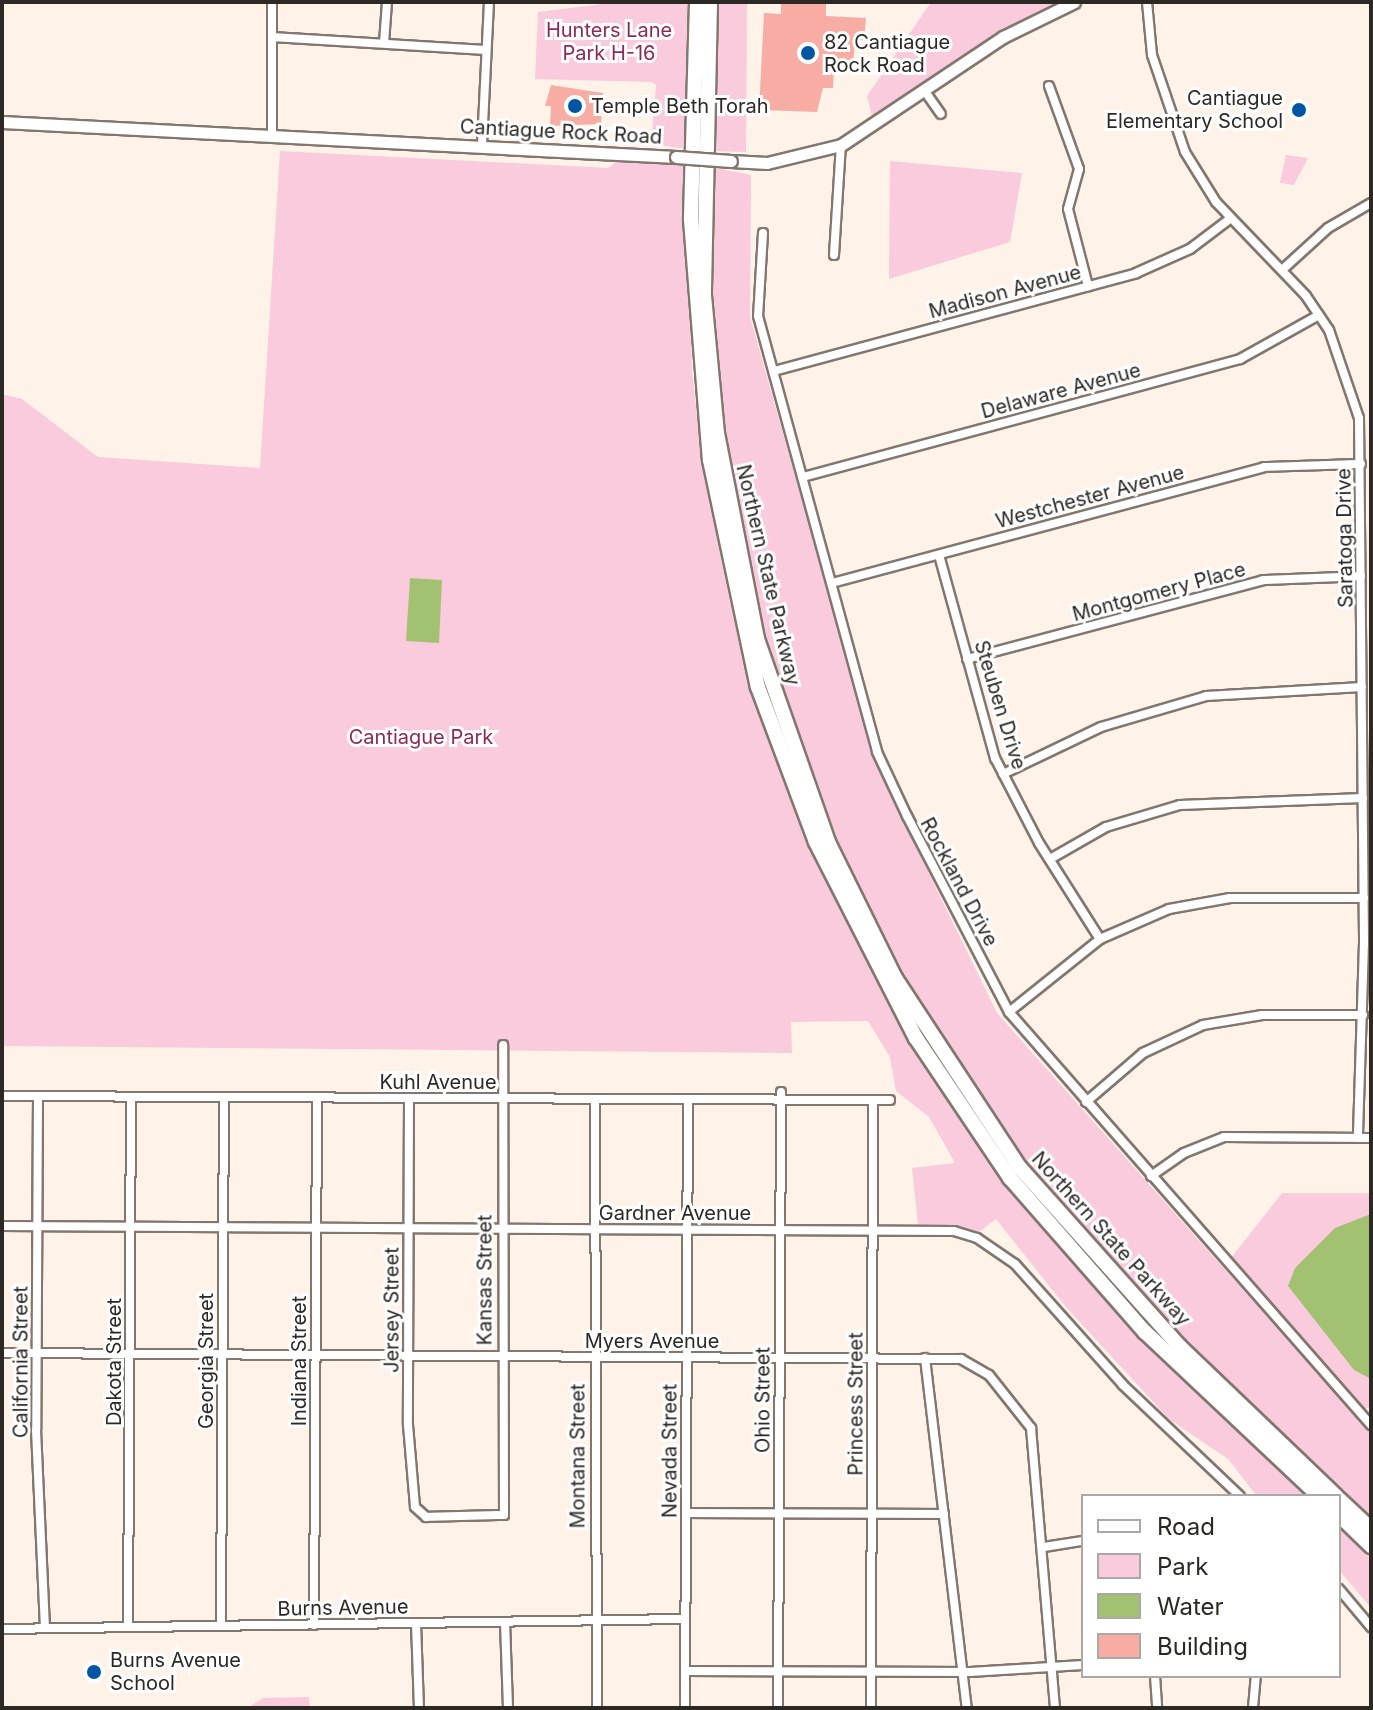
<!DOCTYPE html>
<style>
body{margin:0}
#map{position:relative;width:1373px;height:1710px;overflow:hidden;background:#fff2e9;font-family:Inter,sans-serif}
div>[style]{position:absolute}
.green>*{inset:0;background:#facadd}
.water>*{inset:0;background:#a3c271}
.building>*{inset:0;background:#f8ada4}
.roads{filter:drop-shadow(2px 0 #82776f) drop-shadow(-2px 0 #82776f) drop-shadow(0 2px #82776f) drop-shadow(0 -2px #82776f)}
.street>*{height:8px;margin:-4px;padding:0 4px;transform-origin:4px;border-radius:4px;background:#fff}
.secondary>*{height:11px;margin:-5.5px;padding:0 5.5px;transform-origin:5.5px;border-radius:5.5px;background:#fff}
.highway>*{height:14px;margin:-7px;padding:0 7px;transform-origin:7px;border-radius:7px;background:#fff}
.bridges{filter:drop-shadow(2px 0 #82776f) drop-shadow(-2px 0 #82776f) drop-shadow(0 2px #82776f) drop-shadow(0 -2px #82776f)}
.secondary-bridge>*{height:11px;margin:-5.5px;padding:0 5.5px;transform-origin:5.5px;border-radius:5.5px;background:#fff}
.dots>*{width:22px;height:22px;translate:-50% -50%;box-sizing:border-box;border:4px solid #fff;border-radius:50%}
span{translate:-50% -50%;white-space:nowrap;text-align:center;line-height:1.15;-webkit-text-stroke:6px #fff;paint-order:stroke}
.park-label{font-size:20px;color:#8c295b}
.poi-label{font-size:20px;color:#2c2824}
.left{translate:0 -50%;text-align:left}
.right{translate:-100% -50%;text-align:right}
.street-label{font-size:20px;color:#2c2824}
.frame{position:absolute;inset:0;border:4px solid #2c2824;pointer-events:none}
.legend{position:absolute;left:1081px;top:1494px;width:260px;height:184px;box-sizing:border-box;background:#fff;border:2px solid #aba9a7;margin:0;padding:10px 14px;list-style:none;font-size:24px;color:#2c2824}
.legend li{display:flex;align-items:center;gap:16px;height:40px}
.legend b{width:40px;border:2px solid #aba9a7}
</style>
<div id="map">
<div class="green">
<i style="clip-path:polygon(619px 2px,692px 2px,687px 149px,651px 144px,656px 85px,652px 82px,535px 79px,538px 12px)"></i>
<i style="clip-path:polygon(715px 2px,747px 2px,746px 152px,710px 151px)"></i>
<i style="clip-path:polygon(931px 2px,1059px 2px,1059px 8px,874px 124px,867px 96px)"></i>
<i style="clip-path:polygon(280px 151px,608px 168px,616px 162px,687px 165px,692px 371px,703px 469px,730px 602px,794px 806px,821px 806px,781px 698px,747px 568px,723px 437px,708px 246px,710px 167px,751px 175px,750px 317px,879px 771px,997px 1013px,1371px 1434px,1371px 1523px,1193px 1354px,1057px 1208px,981px 1105px,893px 962px,834px 835px,807px 836px,894px 1009px,994px 1165px,1121px 1315px,1310px 1496px,1257px 1496px,1228px 1459px,1169px 1419px,1066px 1307px,996px 1219px,979px 1232px,918px 1225px,912px 1168px,955px 1163px,929px 1117px,896px 1091px,890px 1057px,868px 1021px,791px 1022px,792px 1053px,2px 1046px,2px 394px,22px 399px,98px 457px,260px 468px)"></i>
<i style="clip-path:polygon(1286px 155px,1308px 158px,1294px 185px,1280px 183px)"></i>
<i style="clip-path:polygon(890px 161px,1022px 173px,1010px 242px,889px 279px)"></i>
<i style="clip-path:polygon(1282px 1193px,1371px 1193px,1371px 1406px,1360px 1412px,1227px 1263px)"></i>
<i style="clip-path:polygon(1339px 1524px,1371px 1556px,1371px 1608px,1339px 1570px)"></i>
<i style="clip-path:polygon(309px 1697px,310px 1708px,247px 1708px,263px 1698px)"></i>
</div>
<div class="water">
<i style="clip-path:polygon(410px 578px,442px 580px,439px 643px,406px 641px)"></i>
<i style="clip-path:polygon(1371px 1214px,1371px 1379px,1354px 1370px,1288px 1286px,1295px 1268px,1335px 1228px)"></i>
</div>
<div class="building">
<i style="clip-path:polygon(781px 2px,826px 2px,826px 16px,866px 18px,864px 40px,855px 40px,853px 66px,834px 65px,833px 88px,823px 88px,817px 112px,759px 110px,764px 13px,781px 14px)"></i>
<i style="clip-path:polygon(551px 85px,603px 93px,601px 124px,550px 126px,551px 106px,545px 106px)"></i>
</div>
<div class="roads">
<div class="street">
<i style="left:1147px;top:2px;width:53px;rotate:84.6deg"></i>
<i style="left:1152px;top:55px;width:102px;rotate:71.2deg"></i>
<i style="left:1185px;top:152px;width:59px;rotate:58.2deg"></i>
<i style="left:1216px;top:202px;width:130px;rotate:46.2deg"></i>
<i style="left:1306px;top:296px;width:41px;rotate:55.9deg"></i>
<i style="left:1329px;top:330px;width:93px;rotate:71.2deg"></i>
<i style="left:1359px;top:418px;width:525px;rotate:89.45deg"></i>
<i style="left:1364px;top:943px;width:195px;rotate:91.8deg"></i>
<i style="left:272px;top:37px;width:214px;rotate:3.5deg"></i>
<i style="left:384px;top:43px;width:41px;rotate:-85.8deg"></i>
<i style="left:1049px;top:86px;width:88px;rotate:70.1deg"></i>
<i style="left:1079px;top:169px;width:41px;rotate:105.4deg"></i>
<i style="left:1068px;top:209px;width:80px;rotate:75.4deg"></i>
<i style="left:924px;top:90px;width:29px;rotate:55deg"></i>
<i style="left:272px;top:134px;width:132px;rotate:-90deg"></i>
<i style="left:482px;top:145px;width:143px;rotate:-87.2deg"></i>
<i style="left:763px;top:233px;width:83px;rotate:93.4deg"></i>
<i style="left:758px;top:316px;width:452px;rotate:74.7deg"></i>
<i style="left:877px;top:752px;width:71px;rotate:64.9deg"></i>
<i style="left:907px;top:816px;width:221px;rotate:62.5deg"></i>
<i style="left:1009px;top:1012px;width:549px;rotate:48.77deg"></i>
<i style="left:834px;top:255px;width:110px;rotate:-86.4deg"></i>
<i style="left:1282px;top:270px;width:62px;rotate:-42.4deg"></i>
<i style="left:1328px;top:228px;width:50px;rotate:-30.2deg"></i>
<i style="left:774px;top:371px;width:375px;rotate:-15.1deg"></i>
<i style="left:1136px;top:273px;width:59px;rotate:-24deg"></i>
<i style="left:1190px;top:249px;width:51px;rotate:-37.1deg"></i>
<i style="left:803px;top:477px;width:453px;rotate:-15.1deg"></i>
<i style="left:1240px;top:359px;width:90px;rotate:-29.1deg"></i>
<i style="left:939px;top:555px;width:211px;rotate:74.6deg"></i>
<i style="left:995px;top:758px;width:96px;rotate:62.6deg"></i>
<i style="left:1039px;top:843px;width:114px;rotate:57.6deg"></i>
<i style="left:832px;top:583px;width:447px;rotate:-15deg"></i>
<i style="left:1264px;top:467px;width:97px;rotate:-1.8deg"></i>
<i style="left:967px;top:659px;width:306px;rotate:-14.9deg"></i>
<i style="left:1263px;top:580px;width:98px;rotate:-2.3deg"></i>
<i style="left:1003px;top:774px;width:109px;rotate:-25.6deg"></i>
<i style="left:1101px;top:727px;width:109px;rotate:-16.4deg"></i>
<i style="left:1206px;top:696px;width:156px;rotate:-3.3deg"></i>
<i style="left:1050px;top:859px;width:64px;rotate:-29.7deg"></i>
<i style="left:1106px;top:827px;width:77px;rotate:-16.6deg"></i>
<i style="left:1180px;top:805px;width:183px;rotate:-2.2deg"></i>
<i style="left:1009px;top:1012px;width:117px;rotate:-38.7deg"></i>
<i style="left:1100px;top:939px;width:75px;rotate:-23.5deg"></i>
<i style="left:1169px;top:909px;width:62px;rotate:-10.2deg"></i>
<i style="left:1230px;top:898px;width:134px"></i>
<i style="left:2px;top:1096px;width:888px;rotate:0.26deg"></i>
<i style="left:38px;top:1096px;width:334px;rotate:90.3deg"></i>
<i style="left:36px;top:1430px;width:198px;rotate:87.4deg"></i>
<i style="left:409px;top:1098px;width:327px;rotate:90.2deg"></i>
<i style="left:408px;top:1425px;width:82px;rotate:85.1deg"></i>
<i style="left:415px;top:1507px;width:15px;rotate:42deg"></i>
<i style="left:426px;top:1517px;width:78px;rotate:-1.5deg"></i>
<i style="left:504px;top:1515px;width:470px;rotate:-90.1deg"></i>
<i style="left:595px;top:1099px;width:609px;rotate:89.81deg"></i>
<i style="left:1086px;top:1102px;width:75px;rotate:-40.7deg"></i>
<i style="left:1143px;top:1053px;width:66px;rotate:-25deg"></i>
<i style="left:1203px;top:1025px;width:60px;rotate:-9.6deg"></i>
<i style="left:1262px;top:1015px;width:101px"></i>
<i style="left:1151px;top:1176px;width:40px;rotate:-34.9deg"></i>
<i style="left:1184px;top:1153px;width:43px;rotate:-21.8deg"></i>
<i style="left:1224px;top:1137px;width:147px;rotate:0.4deg"></i>
<i style="left:2px;top:1226px;width:952px;rotate:0.3deg"></i>
<i style="left:954px;top:1231px;width:24px;rotate:17deg"></i>
<i style="left:977px;top:1238px;width:46px;rotate:34.4deg"></i>
<i style="left:1015px;top:1264px;width:162px;rotate:48.2deg"></i>
<i style="left:1123px;top:1385px;width:161px;rotate:43.5deg"></i>
<i style="left:2px;top:1353px;width:959px;rotate:0.36deg"></i>
<i style="left:961px;top:1359px;width:32px;rotate:30deg"></i>
<i style="left:989px;top:1375px;width:68px;rotate:51.6deg"></i>
<i style="left:1031px;top:1428px;width:281px;rotate:85.1deg"></i>
<i style="left:925px;top:1358px;width:353px;rotate:83.2deg"></i>
<i style="left:686px;top:1513px;width:258px;rotate:0.2deg"></i>
<i style="left:1044px;top:1547px;width:39px;rotate:-9deg"></i>
<i style="left:1339px;top:1589px;width:50px;rotate:49.9deg"></i>
<i style="left:505px;top:1622px;width:86px;rotate:88deg"></i>
<i style="left:416px;top:1623px;width:85px;rotate:88deg"></i>
<i style="left:314px;top:1625px;width:528px;rotate:-89.67deg"></i>
<i style="left:221px;top:1626px;width:529px;rotate:-89.68deg"></i>
<i style="left:128px;top:1627px;width:530px;rotate:-89.68deg"></i>
<i style="left:2px;top:1629px;width:683px;rotate:-0.84deg"></i>
<i style="left:685px;top:1671px;width:285px;rotate:0.2deg"></i>
<i style="left:970px;top:1672px;width:113px;rotate:-3.5deg"></i>
<i style="left:1155px;top:1676px;width:32px;rotate:86deg"></i>
<i style="left:685px;top:1708px;width:609px;rotate:-89.72deg"></i>
<i style="left:778px;top:1708px;width:616px;rotate:-89.72deg"></i>
<i style="left:871px;top:1708px;width:608px;rotate:-89.81deg"></i>
<i style="left:1253px;top:1708px;width:32px;rotate:-85deg"></i>
</div>
<div class="secondary">
<i style="left:2px;top:122px;width:675px;rotate:2.97deg"></i>
<i style="left:731px;top:161px;width:36px;rotate:3deg"></i>
<i style="left:767px;top:163px;width:76px;rotate:-13.7deg"></i>
<i style="left:841px;top:145px;width:195px;rotate:-33.7deg"></i>
<i style="left:1003px;top:37px;width:79px;rotate:-26.2deg"></i>
</div>
<div class="highway">
<i style="left:697px;top:2px;width:218px;rotate:91.6deg"></i>
<i style="left:691px;top:220px;width:241px;rotate:85.5deg"></i>
<i style="left:710px;top:460px;width:232px;rotate:78.1deg"></i>
<i style="left:758px;top:687px;width:165px;rotate:69.5deg"></i>
<i style="left:816px;top:842px;width:220px;rotate:63deg"></i>
<i style="left:916px;top:1038px;width:169px;rotate:56.1deg"></i>
<i style="left:1010px;top:1178px;width:205px;rotate:48.8deg"></i>
<i style="left:1145px;top:1332px;width:239px;rotate:43.3deg"></i>
<i style="left:710px;top:2px;width:294px;rotate:91.2deg"></i>
<i style="left:704px;top:296px;width:138px;rotate:84.6deg"></i>
<i style="left:717px;top:433px;width:210px;rotate:79deg"></i>
<i style="left:757px;top:639px;width:215px;rotate:70.7deg"></i>
<i style="left:828px;top:842px;width:152px;rotate:63.8deg"></i>
<i style="left:895px;top:978px;width:227px;rotate:56.7deg"></i>
<i style="left:1020px;top:1168px;width:239px;rotate:48.2deg"></i>
<i style="left:1179px;top:1346px;width:217px;rotate:43.7deg"></i>
<i style="left:1339px;top:1499px;width:44px;rotate:43.2deg"></i>
<i style="left:1339px;top:1515px;width:45px;rotate:44.1deg"></i>
</div>
</div>
<div class="bridges">
<div class="secondary-bridge">
<i style="left:676px;top:157px;width:55px;rotate:4.2deg"></i>
</div>
</div>
<div class="dots">
<i style="left:808px;top:53px;background:#0056a4"></i>
<i style="left:575px;top:106px;background:#0056a4"></i>
<i style="left:1299px;top:110px;background:#0056a4"></i>
<i style="left:94px;top:1672px;background:#0056a4"></i>
</div>
<div class="park-label">
<span style="left:609px;top:42px">Hunters Lane<br>Park H-16</span>
<span style="left:421px;top:737px">Cantiague Park</span>
</div>
<div class="poi-label">
<span class="left" style="left:824px;top:54px">82 Cantiague<br>Rock Road</span>
<span class="right" style="left:1283px;top:110px">Cantiague<br>Elementary School</span>
<span class="left" style="left:591px;top:106px">Temple Beth Torah</span>
<span class="left" style="left:110px;top:1672px">Burns Avenue<br>School</span>
</div>
<div class="street-label">
<span style="left:561px;top:132px;rotate:3deg">Cantiague Rock Road</span>
<span style="left:1005px;top:292px;rotate:-15deg">Madison Avenue</span>
<span style="left:1061px;top:391px;rotate:-15deg">Delaware Avenue</span>
<span style="left:1090px;top:497px;rotate:-15deg">Westchester Avenue</span>
<span style="left:1345px;top:538px;rotate:-91deg">Saratoga Drive</span>
<span style="left:768px;top:575px;rotate:77deg">Northern State Parkway</span>
<span style="left:1159px;top:592px;rotate:-15deg">Montgomery Place</span>
<span style="left:1000px;top:705px;rotate:73deg">Steuben Drive</span>
<span style="left:959px;top:882px;rotate:62deg">Rockland Drive</span>
<span style="left:438px;top:1082px">Kuhl Avenue</span>
<span style="left:675px;top:1213px">Gardner Avenue</span>
<span style="left:1111px;top:1239px;rotate:48deg">Northern State Parkway</span>
<span style="left:485px;top:1280px;rotate:-90deg">Kansas Street</span>
<span style="left:392px;top:1310px;rotate:-90deg">Jersey Street</span>
<span style="left:652px;top:1341px">Myers Avenue</span>
<span style="left:206px;top:1361px;rotate:-90deg">Georgia Street</span>
<span style="left:299px;top:1361px;rotate:-90deg">Indiana Street</span>
<span style="left:21px;top:1362px;rotate:-90deg">California Street</span>
<span style="left:114px;top:1362px;rotate:-90deg">Dakota Street</span>
<span style="left:763px;top:1400px;rotate:-90deg">Ohio Street</span>
<span style="left:856px;top:1404px;rotate:-90deg">Princess Street</span>
<span style="left:670px;top:1451px;rotate:-90deg">Nevada Street</span>
<span style="left:578px;top:1456px;rotate:-90deg">Montana Street</span>
<span style="left:343px;top:1608px;rotate:-1deg">Burns Avenue</span>
</div>
<div class="frame"></div>
<ul class="legend">
<li><b style="height:10px;background:#fff"></b>Road</li>
<li><b style="height:22px;background:#facadd"></b>Park</li>
<li><b style="height:22px;background:#a3c271"></b>Water</li>
<li><b style="height:22px;background:#f8ada4"></b>Building</li>
</ul>
</div>
